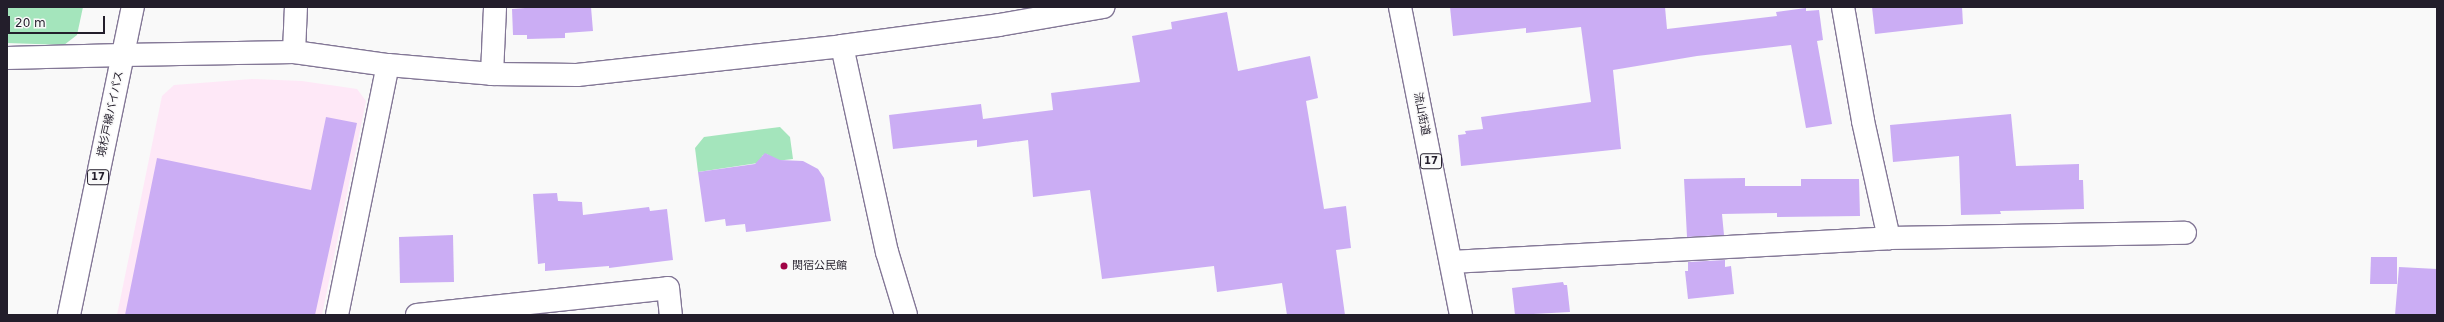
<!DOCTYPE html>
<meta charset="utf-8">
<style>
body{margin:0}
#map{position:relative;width:2444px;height:322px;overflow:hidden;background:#f9f9f9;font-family:"DejaVu Sans","Noto Sans JP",sans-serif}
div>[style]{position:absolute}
.industrial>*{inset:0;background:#fee8f7}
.green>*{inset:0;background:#a4e5bc}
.building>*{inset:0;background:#cbadf4}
.roads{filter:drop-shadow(1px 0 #837796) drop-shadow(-1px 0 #837796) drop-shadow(0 1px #837796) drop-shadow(0 -1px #837796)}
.minor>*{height:22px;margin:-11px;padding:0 11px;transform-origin:11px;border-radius:11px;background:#fff}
.tertiary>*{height:22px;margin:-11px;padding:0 11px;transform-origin:11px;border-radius:11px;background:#fff}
.primary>*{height:22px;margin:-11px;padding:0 11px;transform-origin:11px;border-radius:11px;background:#fff}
.dots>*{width:11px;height:11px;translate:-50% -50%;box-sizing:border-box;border:2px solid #f9f9f9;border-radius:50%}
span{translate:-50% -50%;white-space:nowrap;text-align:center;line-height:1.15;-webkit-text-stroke:3px #f9f9f9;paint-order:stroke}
.shield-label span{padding:1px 3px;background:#f9f9f9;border:1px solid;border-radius:3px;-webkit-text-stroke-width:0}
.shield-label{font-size:10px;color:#231e2b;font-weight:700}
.street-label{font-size:11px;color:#231e2b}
.poi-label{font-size:11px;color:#231e2b}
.left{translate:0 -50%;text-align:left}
.frame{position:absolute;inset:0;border:8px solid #231e2b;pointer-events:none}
.scale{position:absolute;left:8px;top:16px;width:97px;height:18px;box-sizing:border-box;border:2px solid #231e2b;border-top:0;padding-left:5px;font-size:12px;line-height:14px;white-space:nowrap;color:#231e2b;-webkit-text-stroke:3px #f9f9f9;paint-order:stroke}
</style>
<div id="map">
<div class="industrial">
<i style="clip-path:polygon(252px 79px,302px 81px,357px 89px,366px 101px,322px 315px,117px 315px,162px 96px,174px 85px)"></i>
</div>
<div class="green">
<i style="clip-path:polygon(7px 7px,83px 7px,77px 35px,64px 45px,7px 43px)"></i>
<i style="clip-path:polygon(780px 127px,790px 137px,793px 159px,776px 161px,767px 154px,763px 155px,758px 163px,698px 172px,695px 148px,704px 137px)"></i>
</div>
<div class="building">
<i style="clip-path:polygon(538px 7px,591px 7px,593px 31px,565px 33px,565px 38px,527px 39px,527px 35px,513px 35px,512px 9px)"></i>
<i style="clip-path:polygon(1450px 7px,1665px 7px,1667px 29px,1777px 16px,1776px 12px,1806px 8px,1806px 11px,1819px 10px,1823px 40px,1817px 41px,1832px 124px,1806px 128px,1791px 45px,1697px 56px,1613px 70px,1621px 149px,1461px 166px,1458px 135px,1466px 134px,1465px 131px,1483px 129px,1481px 117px,1591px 102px,1581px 27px,1526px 33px,1526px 28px,1453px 36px)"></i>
<i style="clip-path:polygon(1872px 7px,1962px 7px,1963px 24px,1875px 34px)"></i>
<i style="clip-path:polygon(1227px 12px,1238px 71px,1310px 56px,1318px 98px,1306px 101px,1324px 209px,1346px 206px,1351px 248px,1336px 250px,1345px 315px,1287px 315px,1282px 283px,1217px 292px,1214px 266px,1102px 279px,1090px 190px,1033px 197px,1028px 140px,977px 147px,977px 140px,893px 149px,889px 115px,981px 104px,983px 119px,1053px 110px,1051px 93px,1140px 82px,1132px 36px,1172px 29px,1171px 22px)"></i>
<i style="clip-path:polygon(2011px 114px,2016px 166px,2079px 164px,2079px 180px,2083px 180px,2084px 209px,2000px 211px,2001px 214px,1961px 215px,1959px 156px,1893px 162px,1890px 125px)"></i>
<i style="clip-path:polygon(326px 117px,357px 123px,315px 315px,125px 315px,157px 158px,311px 190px)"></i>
<i style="clip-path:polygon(765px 153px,780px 160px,803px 161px,818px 169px,824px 178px,831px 221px,746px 232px,745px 224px,726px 226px,725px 219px,705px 222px,698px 172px,755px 164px)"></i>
<i style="clip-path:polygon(1745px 178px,1745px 186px,1801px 186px,1801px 179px,1859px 179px,1860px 216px,1777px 217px,1777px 213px,1722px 214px,1724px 235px,1687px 237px,1684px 179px)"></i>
<i style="clip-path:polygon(557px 193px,558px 201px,582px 202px,583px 215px,649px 207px,650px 211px,667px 209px,673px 260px,609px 268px,609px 266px,545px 271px,545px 263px,538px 264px,533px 194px)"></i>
<i style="clip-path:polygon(453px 235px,454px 282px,400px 283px,399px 237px)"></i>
<i style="clip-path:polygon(2371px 257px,2397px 257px,2397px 284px,2370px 284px)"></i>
<i style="clip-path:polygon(1725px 260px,1725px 267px,1731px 266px,1734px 294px,1688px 299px,1685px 271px,1688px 271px,1688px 262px)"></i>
<i style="clip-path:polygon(2399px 267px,2437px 269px,2437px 315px,2395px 315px)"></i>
<i style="clip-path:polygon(1563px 282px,1564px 285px,1567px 285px,1570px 312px,1515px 315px,1512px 288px)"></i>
</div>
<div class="roads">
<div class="minor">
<i style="left:1843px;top:7px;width:116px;rotate:80deg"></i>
<i style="left:1863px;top:121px;width:120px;rotate:77.5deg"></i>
<i style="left:842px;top:46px;width:211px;rotate:77.7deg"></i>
<i style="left:887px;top:252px;width:66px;rotate:73.2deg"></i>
<i style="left:294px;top:52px;width:45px;rotate:-87.5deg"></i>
<i style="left:7px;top:58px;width:116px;rotate:-1.5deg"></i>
<i style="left:492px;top:74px;width:67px;rotate:-87.4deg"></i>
<i style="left:1451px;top:262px;width:439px;rotate:-3.1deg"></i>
<i style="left:1889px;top:238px;width:296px;rotate:-1deg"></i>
<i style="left:337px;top:315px;width:255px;rotate:-78.5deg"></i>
<i style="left:417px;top:315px;width:252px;rotate:-6.1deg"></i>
<i style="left:668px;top:288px;width:27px;rotate:84deg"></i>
</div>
<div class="tertiary">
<i style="left:123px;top:55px;width:171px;rotate:-1deg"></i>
<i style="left:294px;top:52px;width:95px;rotate:7.9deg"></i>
<i style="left:388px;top:65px;width:104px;rotate:4.9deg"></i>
<i style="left:492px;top:74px;width:85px;rotate:0.7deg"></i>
<i style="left:577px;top:75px;width:267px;rotate:-6.2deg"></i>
<i style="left:842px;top:46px;width:158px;rotate:-7.6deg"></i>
<i style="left:999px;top:25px;width:106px;rotate:-9.8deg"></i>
</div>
<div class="primary">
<i style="left:1400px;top:7px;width:314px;rotate:78.8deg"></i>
<i style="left:69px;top:315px;width:315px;rotate:-78.3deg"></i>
</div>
</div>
<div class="dots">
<i style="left:784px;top:266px;background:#a00446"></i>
</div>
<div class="shield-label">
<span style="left:1431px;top:161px">17</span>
<span style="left:98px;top:177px">17</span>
</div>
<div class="street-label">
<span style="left:111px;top:114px;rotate:-78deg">境杉戸線バイパス</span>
<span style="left:1421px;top:114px;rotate:79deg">流山街道</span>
</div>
<div class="poi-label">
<span class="left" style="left:792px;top:266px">関宿公民館</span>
</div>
<div class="frame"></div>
<div class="scale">20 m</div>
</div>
